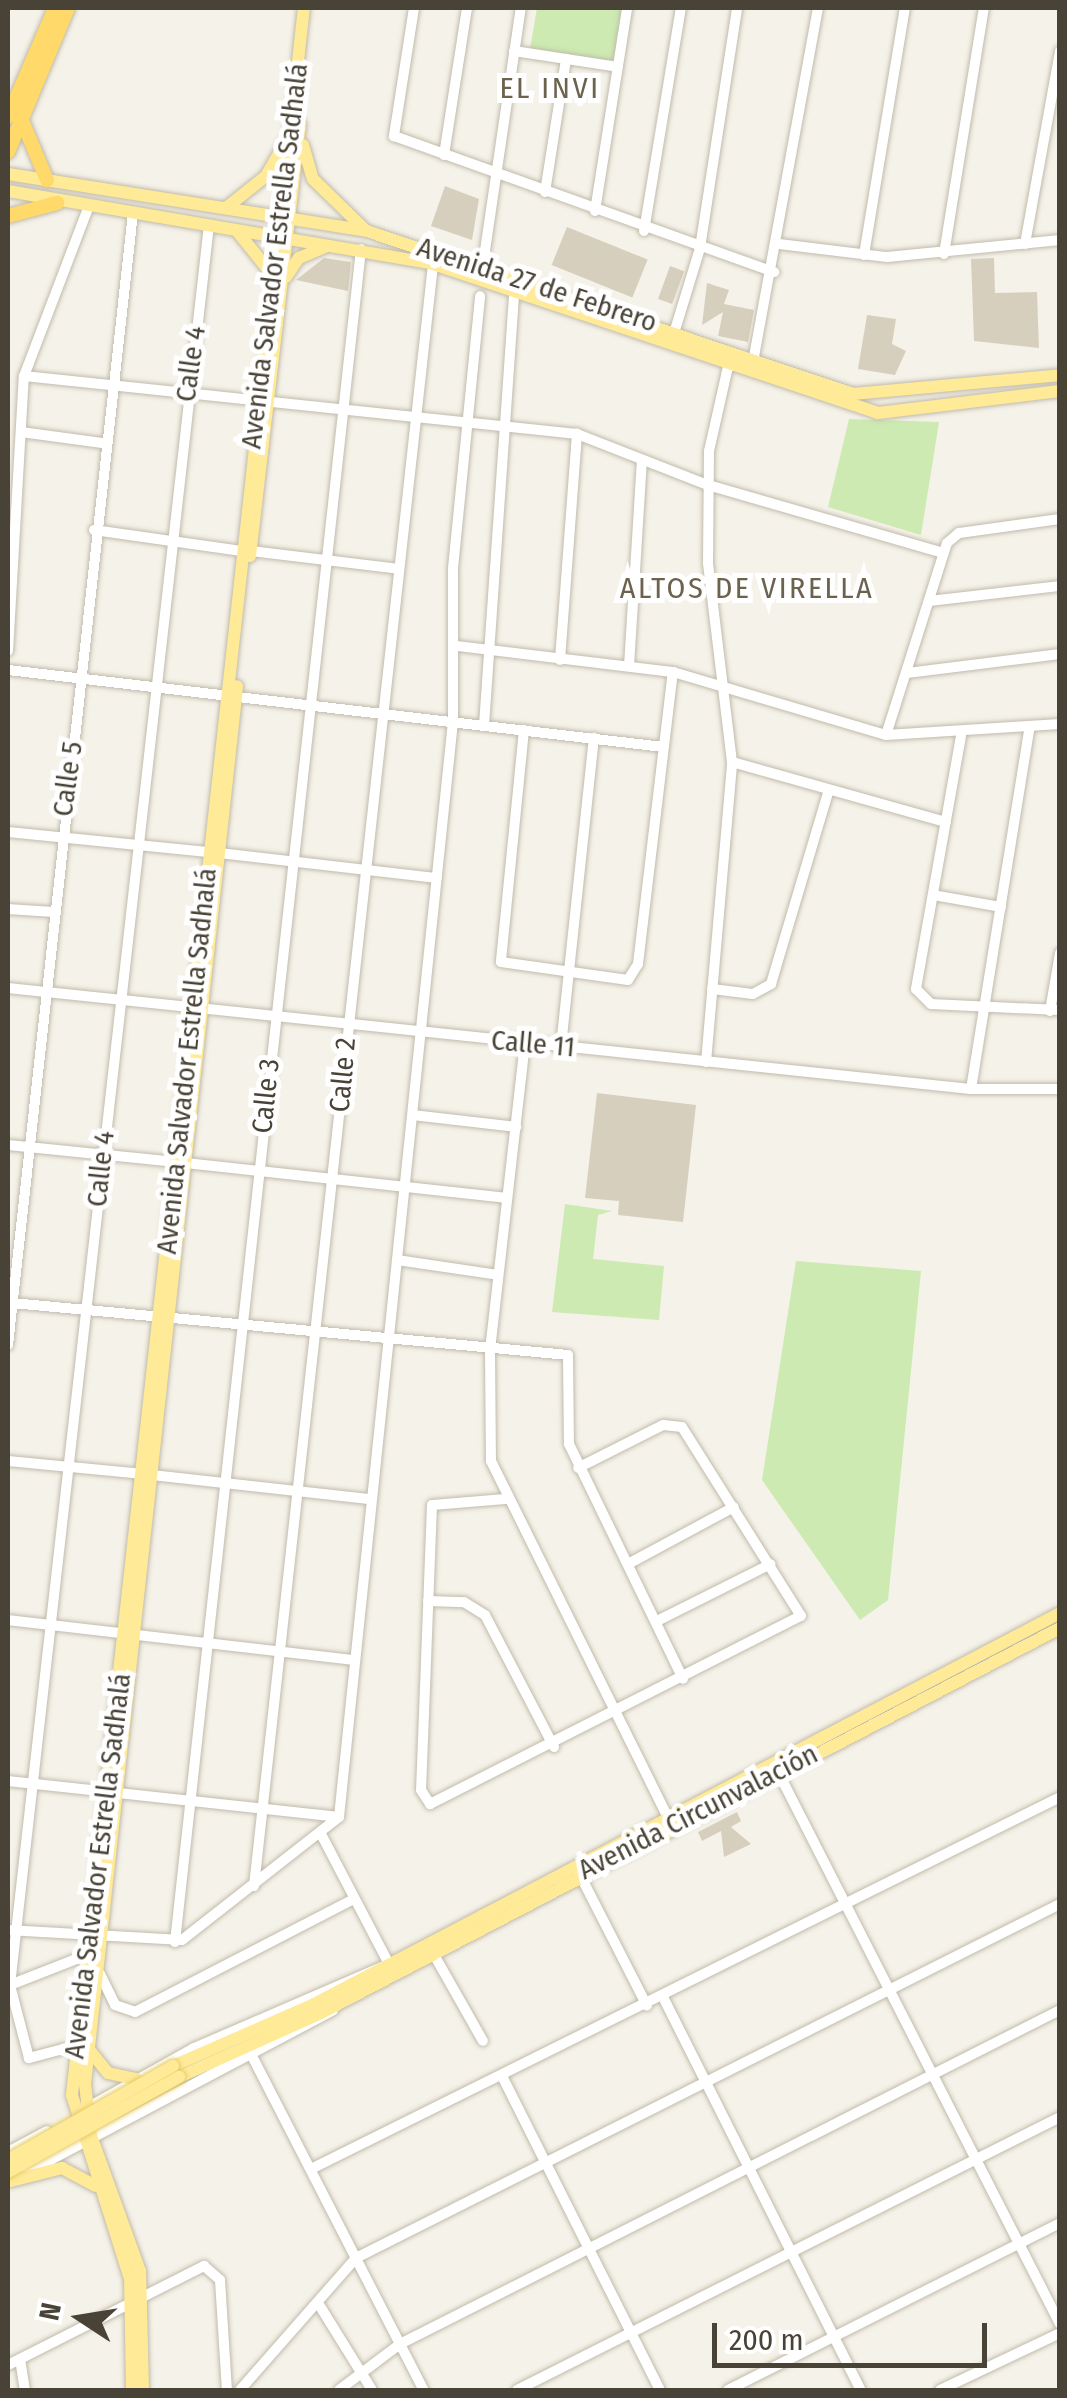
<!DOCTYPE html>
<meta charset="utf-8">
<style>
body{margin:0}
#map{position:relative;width:1067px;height:2398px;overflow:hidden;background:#f5f2e9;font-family:"Fira Sans Condensed",sans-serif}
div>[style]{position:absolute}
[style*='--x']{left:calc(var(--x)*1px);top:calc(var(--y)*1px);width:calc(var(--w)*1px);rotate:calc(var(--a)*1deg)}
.green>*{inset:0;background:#cceab1}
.building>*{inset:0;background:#d7cfbe;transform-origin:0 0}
.roads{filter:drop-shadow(0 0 2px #c1bbab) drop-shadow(0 0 2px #c1bbab)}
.minor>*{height:10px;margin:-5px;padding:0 5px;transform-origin:5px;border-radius:5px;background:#fff}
.major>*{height:12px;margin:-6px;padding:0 6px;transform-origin:6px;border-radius:6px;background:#ffea98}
.highway>*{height:14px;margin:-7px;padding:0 7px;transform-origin:7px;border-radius:7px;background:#ffd96a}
.bridges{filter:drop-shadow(0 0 2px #e7ca65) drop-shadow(0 0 2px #e7ca65)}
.major-bridge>*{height:12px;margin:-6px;padding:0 6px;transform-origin:6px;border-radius:6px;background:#ffea98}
span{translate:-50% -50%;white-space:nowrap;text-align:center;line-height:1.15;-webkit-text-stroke:10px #fff;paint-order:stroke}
.street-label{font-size:28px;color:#494337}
.neighbourhood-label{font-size:30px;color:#6c624e;letter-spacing:2.5px}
.frame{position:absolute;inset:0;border:10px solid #494337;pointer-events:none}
.north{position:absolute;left:30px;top:2268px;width:100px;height:100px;-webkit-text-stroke:8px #fff;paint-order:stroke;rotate:282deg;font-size:28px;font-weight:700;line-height:40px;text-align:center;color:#494337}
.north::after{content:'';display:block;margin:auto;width:35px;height:45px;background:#494337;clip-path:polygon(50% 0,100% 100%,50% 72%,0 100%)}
.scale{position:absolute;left:712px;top:2323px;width:275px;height:45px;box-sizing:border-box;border:5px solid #494337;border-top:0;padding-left:12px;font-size:30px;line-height:35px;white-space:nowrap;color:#494337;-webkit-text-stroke:8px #fff;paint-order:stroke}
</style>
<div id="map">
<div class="green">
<div style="clip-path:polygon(537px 8px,626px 8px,618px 62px,530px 49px)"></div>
<div style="clip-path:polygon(849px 419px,939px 422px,921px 535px,828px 507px)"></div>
<div style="clip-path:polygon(565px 1204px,612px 1211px,598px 1215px,593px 1259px,664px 1266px,659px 1320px,552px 1312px)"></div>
<div style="clip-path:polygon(796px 1261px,921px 1271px,888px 1600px,860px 1620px,762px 1480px)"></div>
</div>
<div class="building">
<div style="clip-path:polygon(445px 186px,479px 199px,472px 240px,431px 226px)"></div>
<div style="left:567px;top:227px;width:87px;height:41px;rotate:22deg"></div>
<div style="clip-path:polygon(324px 258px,351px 262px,348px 291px,296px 280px)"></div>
<div style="clip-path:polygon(994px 258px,995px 293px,1037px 292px,1039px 348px,974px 341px,971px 259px)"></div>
<div style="left:670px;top:266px;width:15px;height:35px;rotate:20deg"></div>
<div style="clip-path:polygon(707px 283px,729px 290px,724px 304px,754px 310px,748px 342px,718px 336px,723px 312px,702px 325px)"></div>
<div style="clip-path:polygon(867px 315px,896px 319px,892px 344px,906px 351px,895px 375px,858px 369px)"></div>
<div style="clip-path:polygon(597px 1093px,696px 1105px,683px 1222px,618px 1215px,619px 1201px,585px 1198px)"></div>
<div style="clip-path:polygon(737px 1812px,741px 1821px,731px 1827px,751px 1844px,724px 1857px,721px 1831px,702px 1841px,698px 1832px)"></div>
</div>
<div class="roads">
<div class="minor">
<div style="--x:414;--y:8;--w:130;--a:98.9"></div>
<div style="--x:394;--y:136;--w:404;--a:19.7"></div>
<div style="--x:514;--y:51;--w:105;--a:8.7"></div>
<div style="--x:444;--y:155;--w:149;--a:-81.1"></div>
<div style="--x:545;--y:192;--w:135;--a:-81"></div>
<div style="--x:595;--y:211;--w:206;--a:-81"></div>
<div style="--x:644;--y:231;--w:226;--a:-80.6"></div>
<div style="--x:779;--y:244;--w:109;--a:6.9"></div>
<div style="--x:887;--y:257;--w:174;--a:-5.6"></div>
<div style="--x:1025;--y:244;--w:196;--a:-79.7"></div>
<div style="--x:944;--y:254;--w:249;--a:-80.8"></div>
<div style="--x:864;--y:255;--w:250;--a:-80.6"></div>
<div style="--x:483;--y:264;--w:259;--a:-81.6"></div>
<div style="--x:675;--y:330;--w:86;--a:-73"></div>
<div style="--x:700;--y:248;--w:243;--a:-81.2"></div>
<div style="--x:753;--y:362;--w:360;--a:-79.6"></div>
<div style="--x:24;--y:376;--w:556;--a:5.99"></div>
<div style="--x:577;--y:434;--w:141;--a:21.3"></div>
<div style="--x:708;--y:485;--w:245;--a:16.1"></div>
<div style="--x:21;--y:432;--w:82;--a:7.7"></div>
<div style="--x:94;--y:530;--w:149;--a:8.1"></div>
<div style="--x:251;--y:551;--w:149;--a:6.9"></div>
<div style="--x:930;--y:601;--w:131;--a:-6.6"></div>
<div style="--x:457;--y:646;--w:218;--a:6.9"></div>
<div style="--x:673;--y:672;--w:222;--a:16.5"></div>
<div style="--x:886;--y:735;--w:174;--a:-3.6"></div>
<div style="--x:8;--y:651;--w:275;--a:-86.7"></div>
<div style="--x:24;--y:376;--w:182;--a:-69.1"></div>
<div style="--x:560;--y:660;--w:227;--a:-85.7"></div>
<div style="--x:629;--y:666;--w:206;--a:-86.4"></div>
<div style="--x:8;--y:670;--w:660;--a:6.7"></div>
<div style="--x:907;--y:673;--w:154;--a:-7.1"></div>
<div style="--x:484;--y:725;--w:439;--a:-86"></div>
<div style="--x:524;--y:730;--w:233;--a:95.7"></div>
<div style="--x:501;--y:962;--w:128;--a:8.1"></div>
<div style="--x:628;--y:980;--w:19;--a:-58"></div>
<div style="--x:638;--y:964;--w:294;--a:-83.2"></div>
<div style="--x:886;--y:735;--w:201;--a:-72.4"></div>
<div style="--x:947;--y:543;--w:16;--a:-40"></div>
<div style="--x:959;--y:533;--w:102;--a:-7.9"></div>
<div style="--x:961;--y:736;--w:257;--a:100.1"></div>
<div style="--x:916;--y:989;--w:21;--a:45"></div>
<div style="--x:931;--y:1004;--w:129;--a:2.7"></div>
<div style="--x:732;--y:762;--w:222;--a:15.7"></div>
<div style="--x:8;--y:832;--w:203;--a:5.7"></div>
<div style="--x:220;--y:853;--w:218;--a:6.6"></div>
<div style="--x:933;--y:895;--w:69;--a:10"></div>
<div style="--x:8;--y:909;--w:45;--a:3.8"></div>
<div style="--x:8;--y:988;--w:968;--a:5.99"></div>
<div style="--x:971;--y:1089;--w:89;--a:0"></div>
<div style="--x:712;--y:989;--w:41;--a:7"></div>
<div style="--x:753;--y:994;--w:21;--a:-29"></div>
<div style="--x:771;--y:984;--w:202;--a:-73.4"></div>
<div style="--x:1050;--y:1011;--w:59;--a:-80.2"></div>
<div style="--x:525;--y:1043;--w:310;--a:96.5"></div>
<div style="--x:490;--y:1351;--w:110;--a:89.5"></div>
<div style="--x:491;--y:1461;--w:403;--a:63.6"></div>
<div style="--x:561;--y:1046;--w:310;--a:-83.9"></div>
<div style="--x:706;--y:1062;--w:301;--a:-85"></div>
<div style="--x:732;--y:762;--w:200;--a:-96.9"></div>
<div style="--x:708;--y:563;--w:112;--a:-89.5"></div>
<div style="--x:709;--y:451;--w:86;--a:-77.3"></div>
<div style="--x:728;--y:367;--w:9;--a:-13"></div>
<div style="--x:971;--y:1089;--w:365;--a:-80.8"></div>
<div style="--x:413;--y:1115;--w:104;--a:6.6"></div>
<div style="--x:8;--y:1145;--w:169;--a:5.8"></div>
<div style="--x:186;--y:1163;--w:323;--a:6.2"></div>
<div style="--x:397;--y:1260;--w:102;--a:8.4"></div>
<div style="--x:12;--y:1303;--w:558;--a:5.34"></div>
<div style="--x:568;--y:1355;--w:89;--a:89.4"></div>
<div style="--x:569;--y:1444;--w:261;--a:64.1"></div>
<div style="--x:8;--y:1345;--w:1139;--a:-83.7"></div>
<div style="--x:8;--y:1461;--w:136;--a:5.5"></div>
<div style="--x:152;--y:1475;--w:218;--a:6.3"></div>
<div style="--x:505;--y:1499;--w:73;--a:175.3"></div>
<div style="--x:432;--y:1505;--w:285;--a:92.2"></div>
<div style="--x:421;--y:1790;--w:17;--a:57"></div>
<div style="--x:430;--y:1804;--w:416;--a:-26.9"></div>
<div style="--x:801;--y:1616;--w:223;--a:-122.2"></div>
<div style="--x:682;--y:1427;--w:19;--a:-174"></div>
<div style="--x:663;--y:1425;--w:95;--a:153.2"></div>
<div style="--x:628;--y:1564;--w:120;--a:-28.3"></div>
<div style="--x:428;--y:1601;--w:36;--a:2"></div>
<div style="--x:464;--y:1602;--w:25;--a:32"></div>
<div style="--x:485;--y:1615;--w:149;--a:62.4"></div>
<div style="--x:8;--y:1620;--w:346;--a:6.6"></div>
<div style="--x:657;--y:1621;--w:127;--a:-26.6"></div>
<div style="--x:776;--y:1768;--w:624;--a:62.94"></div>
<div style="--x:8;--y:1781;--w:333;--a:6.2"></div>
<div style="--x:339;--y:1817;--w:1102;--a:-84.06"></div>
<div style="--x:453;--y:721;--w:153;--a:-90"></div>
<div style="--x:453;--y:568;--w:273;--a:-84.3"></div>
<div style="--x:579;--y:1873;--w:149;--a:62.9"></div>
<div style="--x:254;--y:1886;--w:1632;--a:-83.7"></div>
<div style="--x:8;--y:1930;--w:174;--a:3.3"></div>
<div style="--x:182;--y:1940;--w:199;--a:-38.1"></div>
<div style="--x:175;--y:1942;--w:1703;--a:-83.73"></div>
<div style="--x:433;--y:1953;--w:101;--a:60.4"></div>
<div style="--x:100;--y:1974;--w:34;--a:64"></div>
<div style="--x:115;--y:2005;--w:21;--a:19"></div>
<div style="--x:135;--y:2012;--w:246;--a:-27.3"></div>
<div style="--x:10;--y:1985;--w:85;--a:-21.4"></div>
<div style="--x:663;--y:1997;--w:440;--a:63.3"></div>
<div style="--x:78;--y:2045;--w:51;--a:165.1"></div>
<div style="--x:29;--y:2058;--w:75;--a:-104.6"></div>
<div style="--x:10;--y:1985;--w:1771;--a:-83.55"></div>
<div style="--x:252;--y:2056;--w:376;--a:62.8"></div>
<div style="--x:503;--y:2078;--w:349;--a:63.3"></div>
<div style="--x:83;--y:2110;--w:127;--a:-29.2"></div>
<div style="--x:194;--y:2048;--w:212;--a:-23.3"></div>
<div style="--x:389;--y:1964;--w:149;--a:-117.6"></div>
<div style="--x:8;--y:2152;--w:44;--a:-28.3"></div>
<div style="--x:311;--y:2169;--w:836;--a:-26.41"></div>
<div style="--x:22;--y:2175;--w:352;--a:-27.9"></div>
<div style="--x:318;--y:2303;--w:102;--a:58.2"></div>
<div style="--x:20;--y:2359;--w:31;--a:81"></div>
<div style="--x:8;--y:2365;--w:220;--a:-26.8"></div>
<div style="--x:204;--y:2266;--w:21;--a:41"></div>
<div style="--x:220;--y:2280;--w:110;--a:86.4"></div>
<div style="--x:240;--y:2390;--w:176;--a:-48.7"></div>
<div style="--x:356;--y:2258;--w:788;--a:-26.7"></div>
<div style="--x:339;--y:2390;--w:76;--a:-37"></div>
<div style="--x:400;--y:2344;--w:740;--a:-26.84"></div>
<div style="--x:517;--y:2390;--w:608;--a:-26.69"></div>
<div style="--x:728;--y:2390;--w:372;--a:-26.7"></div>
<div style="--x:940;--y:2390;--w:133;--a:-25.4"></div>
</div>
<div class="major">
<div style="--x:303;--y:145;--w:35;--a:74"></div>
<div style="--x:313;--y:179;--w:73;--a:44.4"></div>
<div style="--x:8;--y:174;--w:363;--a:9"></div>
<div style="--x:367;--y:231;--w:513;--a:18.54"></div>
<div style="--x:853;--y:394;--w:208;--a:-5.2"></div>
<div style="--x:8;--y:191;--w:431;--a:9.7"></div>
<div style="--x:433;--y:264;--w:469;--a:18.5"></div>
<div style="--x:878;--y:413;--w:183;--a:-6.9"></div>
<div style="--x:226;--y:208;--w:51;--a:-38.7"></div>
<div style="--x:266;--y:176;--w:38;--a:-60"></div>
<div style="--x:237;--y:231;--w:53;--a:51.2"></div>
<div style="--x:286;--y:277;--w:23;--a:-56"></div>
<div style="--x:299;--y:258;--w:30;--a:-23"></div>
<div style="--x:250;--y:556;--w:435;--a:-83.4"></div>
<div style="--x:91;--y:2052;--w:27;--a:51"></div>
<div style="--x:108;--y:2073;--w:29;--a:12"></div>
<div style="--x:173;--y:2066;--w:152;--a:-23.7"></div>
<div style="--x:312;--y:2005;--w:844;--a:-27.66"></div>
<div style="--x:179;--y:2077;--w:151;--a:-24.2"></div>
<div style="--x:317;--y:2015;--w:838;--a:-27.51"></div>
<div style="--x:11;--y:2181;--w:53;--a:-14.3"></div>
<div style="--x:62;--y:2168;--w:38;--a:28"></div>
<div style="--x:132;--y:2390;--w:111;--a:-91"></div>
<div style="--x:130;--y:2279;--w:193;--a:-107.5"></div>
<div style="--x:72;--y:2095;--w:2100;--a:-83.66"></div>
<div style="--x:143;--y:2390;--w:119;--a:-91.4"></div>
<div style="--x:140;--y:2271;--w:144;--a:-109.9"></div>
<div style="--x:91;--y:2136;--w:52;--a:-96.6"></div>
<div style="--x:85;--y:2084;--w:1406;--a:-83.79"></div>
</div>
<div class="highway">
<div style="--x:8;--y:117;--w:119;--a:-66.7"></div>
<div style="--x:23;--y:123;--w:62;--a:67.2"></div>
<div style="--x:8;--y:152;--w:156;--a:-67.4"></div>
<div style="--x:8;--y:216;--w:51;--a:-14.9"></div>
</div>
</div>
<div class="bridges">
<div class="major-bridge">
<div style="--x:8;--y:2160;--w:190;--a:-29.7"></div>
<div style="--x:8;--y:2172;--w:196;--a:-29.1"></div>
</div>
</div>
<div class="street-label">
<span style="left:275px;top:256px;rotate:-83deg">Avenida Salvador Estrella Sadhalá</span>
<span style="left:537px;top:285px;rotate:18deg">Avenida 27 de Febrero</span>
<span style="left:191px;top:364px;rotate:-82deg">Calle 4</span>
<span style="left:68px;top:779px;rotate:-82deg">Calle 5</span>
<span style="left:533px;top:1044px;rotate:5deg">Calle 11</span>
<span style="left:187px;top:1061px;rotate:-84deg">Avenida Salvador Estrella Sadhalá</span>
<span style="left:343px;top:1075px;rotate:-85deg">Calle 2</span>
<span style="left:266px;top:1096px;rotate:-84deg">Calle 3</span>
<span style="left:101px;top:1169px;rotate:-84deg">Calle 4</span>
<span style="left:698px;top:1812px;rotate:-27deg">Avenida Circunvalación</span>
<span style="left:98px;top:1866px;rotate:-83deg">Avenida Salvador Estrella Sadhalá</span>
</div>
<div class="neighbourhood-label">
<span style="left:550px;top:88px">EL INVI</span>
<span style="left:747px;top:588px">ALTOS DE VIRELLA</span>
</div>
<div class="frame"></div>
<div class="north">N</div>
<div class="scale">200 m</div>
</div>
